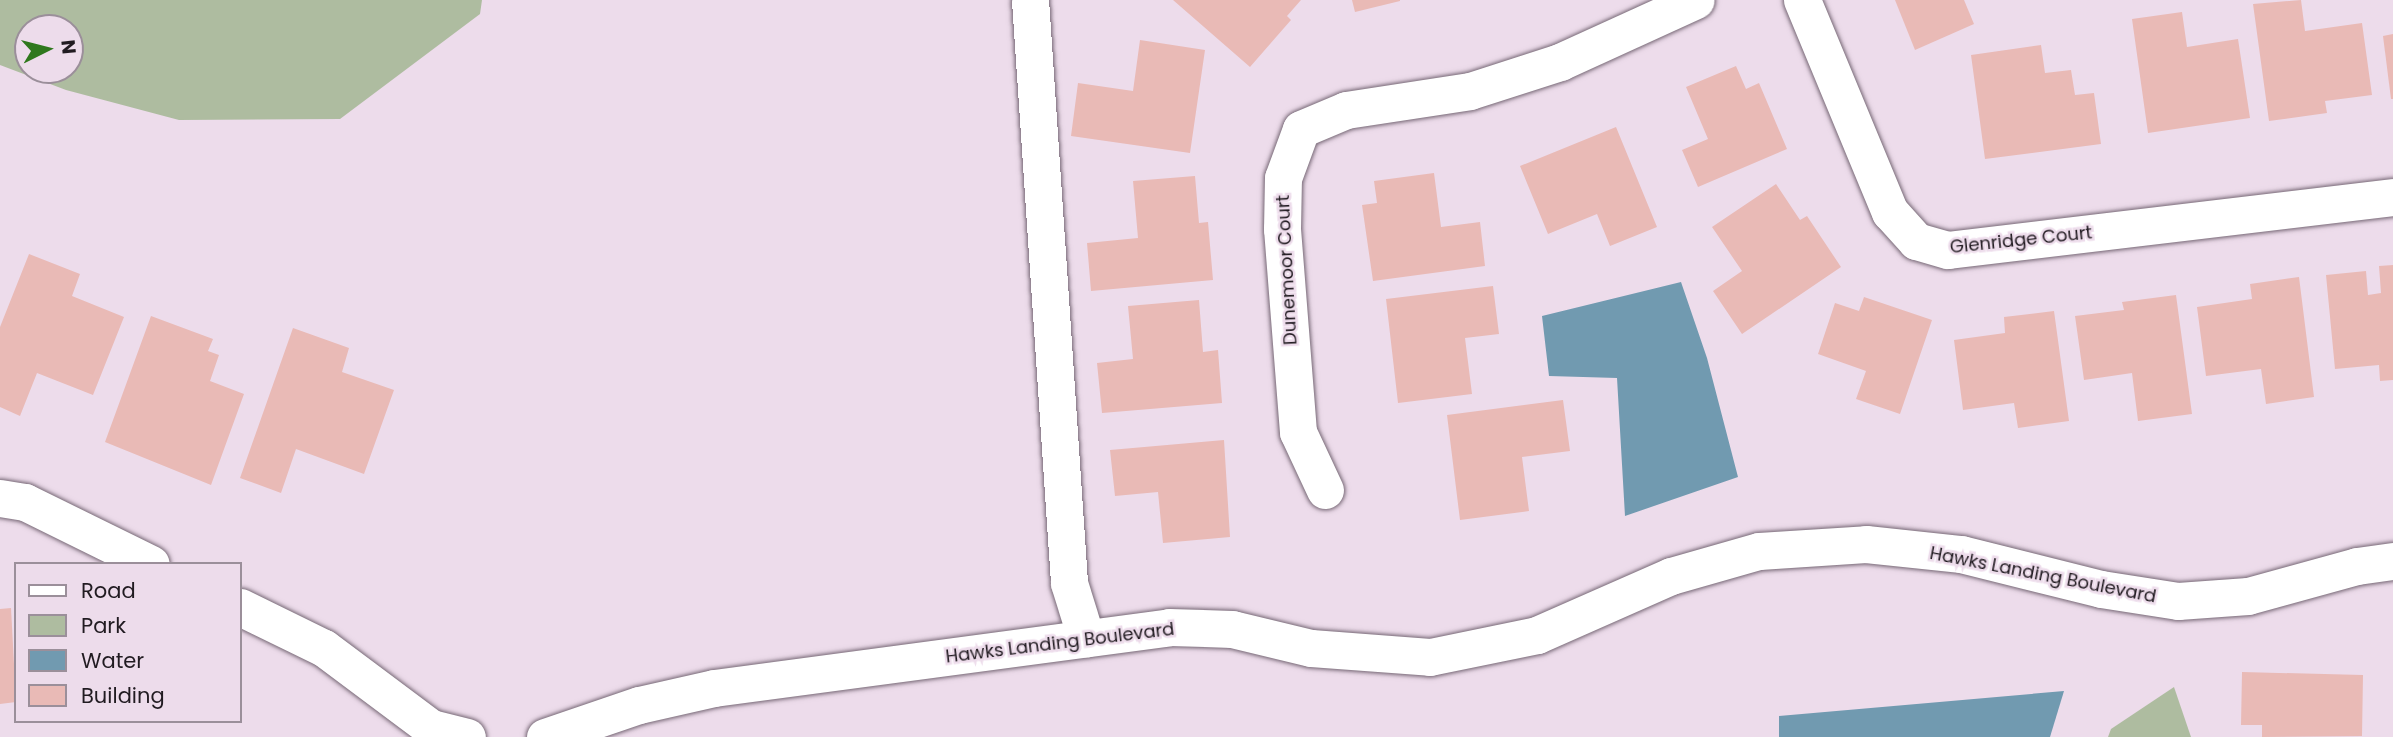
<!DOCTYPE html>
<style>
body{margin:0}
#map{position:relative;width:2393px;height:737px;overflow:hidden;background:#eddceb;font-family:Poppins,sans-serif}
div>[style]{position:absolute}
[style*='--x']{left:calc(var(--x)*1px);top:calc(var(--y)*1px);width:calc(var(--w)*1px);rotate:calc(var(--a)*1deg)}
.green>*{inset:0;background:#aebca0}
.water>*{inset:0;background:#719ab0}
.building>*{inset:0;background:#e9bab6}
.roads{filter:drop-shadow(0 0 2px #776876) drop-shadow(0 0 2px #776876)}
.minor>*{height:37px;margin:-18.5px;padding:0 18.5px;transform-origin:18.5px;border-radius:18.5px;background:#fff}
span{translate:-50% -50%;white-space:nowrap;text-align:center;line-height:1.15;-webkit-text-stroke:5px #eddceb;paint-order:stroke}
.street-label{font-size:18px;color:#211b21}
.legend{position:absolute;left:14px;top:562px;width:228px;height:161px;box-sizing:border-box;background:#eddceb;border:2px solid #9b8f9a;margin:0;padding:9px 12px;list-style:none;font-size:21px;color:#211b21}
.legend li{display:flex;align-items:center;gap:14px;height:35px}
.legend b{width:35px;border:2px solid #9b8f9a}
.north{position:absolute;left:14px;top:14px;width:70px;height:70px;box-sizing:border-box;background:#eddceb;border:2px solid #9b8f9a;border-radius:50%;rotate:84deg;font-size:19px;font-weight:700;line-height:28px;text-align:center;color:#211b21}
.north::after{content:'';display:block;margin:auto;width:24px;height:32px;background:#2f781d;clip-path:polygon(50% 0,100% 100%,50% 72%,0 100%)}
</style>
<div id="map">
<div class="green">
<div style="clip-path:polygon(evenodd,0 0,482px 0,480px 14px,340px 119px,179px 120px,66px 90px,0 65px,0 0,28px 28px,70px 28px,70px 70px,28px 70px,28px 28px)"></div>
<div style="clip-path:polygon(2174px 687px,2191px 737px,2108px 737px,2111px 729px)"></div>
</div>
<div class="water">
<div style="clip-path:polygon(1681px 282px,1707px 358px,1738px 477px,1625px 516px,1617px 378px,1549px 376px,1542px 316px)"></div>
<div style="clip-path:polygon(2064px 691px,2050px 737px,1779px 737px,1779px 716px)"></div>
</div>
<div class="building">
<div style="clip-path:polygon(1173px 0,1301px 0,1287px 16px,1291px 20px,1250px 67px)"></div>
<div style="clip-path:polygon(1352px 0,1400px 0,1400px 1px,1355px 12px)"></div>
<div style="clip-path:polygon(1895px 0,1964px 0,1974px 24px,1915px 50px)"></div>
<div style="clip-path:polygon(2301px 0,2305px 31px,2362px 23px,2372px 95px,2325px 101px,2327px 113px,2269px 121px,2253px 4px)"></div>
<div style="clip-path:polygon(2182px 12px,2187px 47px,2238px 39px,2250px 118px,2148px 133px,2132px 19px)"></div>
<div style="clip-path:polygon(2393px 34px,2393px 99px,2391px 99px,2383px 36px)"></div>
<div style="clip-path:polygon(1140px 40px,1205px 50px,1190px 153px,1071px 136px,1078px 83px,1133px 91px)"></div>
<div style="clip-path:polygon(2041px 45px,2045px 73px,2071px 70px,2075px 95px,2094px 93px,2101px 144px,1985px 159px,1971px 55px)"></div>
<div style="clip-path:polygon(1736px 66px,1746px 89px,1759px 83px,1787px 149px,1698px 187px,1682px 150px,1708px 139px,1686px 87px)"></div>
<div style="clip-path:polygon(1616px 127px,1657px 227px,1610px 246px,1597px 214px,1548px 234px,1520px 166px)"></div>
<div style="clip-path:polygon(1434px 173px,1441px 227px,1480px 222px,1485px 266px,1373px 281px,1362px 205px,1377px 203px,1374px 181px)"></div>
<div style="clip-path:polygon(1195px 176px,1199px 223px,1208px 222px,1213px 280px,1091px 291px,1087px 243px,1138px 238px,1133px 181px)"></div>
<div style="clip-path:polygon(1776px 184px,1800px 220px,1807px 216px,1841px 267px,1742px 334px,1713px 291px,1742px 271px,1712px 227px)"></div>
<div style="clip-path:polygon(29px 254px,80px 274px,72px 296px,124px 317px,93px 395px,37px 373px,20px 416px,0 407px,0 327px)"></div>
<div style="clip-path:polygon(2393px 265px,2393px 380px,2380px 381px,2379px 365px,2335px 369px,2326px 275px,2366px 271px,2368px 295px,2381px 293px,2379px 266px)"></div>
<div style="clip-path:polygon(2299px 277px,2314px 397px,2266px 404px,2261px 369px,2206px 376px,2197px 307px,2252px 299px,2250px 284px)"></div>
<div style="clip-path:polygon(1493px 286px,1499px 334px,1465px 338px,1472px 394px,1398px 403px,1386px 299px)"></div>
<div style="clip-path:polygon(2176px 295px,2192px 414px,2138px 421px,2132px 373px,2084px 380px,2075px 316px,2124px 310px,2122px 302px)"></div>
<div style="clip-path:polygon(1864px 297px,1932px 320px,1900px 414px,1856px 399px,1866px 371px,1818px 354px,1835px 303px,1859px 311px)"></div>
<div style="clip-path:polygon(1199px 300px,1203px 352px,1218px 350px,1222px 403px,1102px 413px,1097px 363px,1133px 359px,1128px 306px)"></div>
<div style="clip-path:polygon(2054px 311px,2069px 421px,2018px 428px,2014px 403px,1963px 410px,1954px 340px,2005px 333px,2004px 317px)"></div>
<div style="clip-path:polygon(151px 316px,213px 339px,208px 351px,219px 355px,210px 381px,244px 394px,211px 485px,105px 442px)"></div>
<div style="clip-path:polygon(293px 328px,349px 348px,342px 372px,394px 390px,364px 474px,296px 449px,281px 493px,240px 478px)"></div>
<div style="clip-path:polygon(1563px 400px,1570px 451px,1522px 457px,1529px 511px,1460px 520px,1447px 415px)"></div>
<div style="clip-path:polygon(1224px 440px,1230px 537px,1163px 543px,1158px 492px,1115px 496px,1110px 450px)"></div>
<div style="clip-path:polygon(11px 608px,16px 702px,0 704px,0 609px)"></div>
<div style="clip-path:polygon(2242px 672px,2363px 675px,2362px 736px,2262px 737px,2262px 725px,2241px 725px)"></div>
</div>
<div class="roads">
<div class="minor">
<div style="--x:1030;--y:0;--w:584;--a:86.17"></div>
<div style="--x:1069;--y:583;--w:58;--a:72.8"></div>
<div style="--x:1802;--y:0;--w:230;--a:67.5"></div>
<div style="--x:1890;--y:212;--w:39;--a:48"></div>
<div style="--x:1916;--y:241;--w:33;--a:16"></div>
<div style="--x:1948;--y:250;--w:448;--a:-6.8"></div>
<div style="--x:1325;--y:490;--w:64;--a:-115"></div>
<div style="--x:1298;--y:432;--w:204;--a:-94.5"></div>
<div style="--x:1282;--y:229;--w:51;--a:-88.9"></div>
<div style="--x:1283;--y:178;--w:52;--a:-69.8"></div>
<div style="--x:1301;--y:129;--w:49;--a:-22.9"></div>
<div style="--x:1346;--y:110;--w:125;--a:-8.7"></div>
<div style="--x:1470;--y:91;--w:95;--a:-17.9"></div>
<div style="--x:1560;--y:62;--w:149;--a:-24.5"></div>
<div style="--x:0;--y:498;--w:25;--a:9"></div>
<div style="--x:25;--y:502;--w:140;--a:26.2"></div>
<div style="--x:240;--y:607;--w:93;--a:26"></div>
<div style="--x:324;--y:648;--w:134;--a:36.8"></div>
<div style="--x:431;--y:728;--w:37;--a:14"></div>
<div style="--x:545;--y:737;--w:99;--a:-18.8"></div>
<div style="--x:639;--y:705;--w:77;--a:-12.8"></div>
<div style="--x:714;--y:688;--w:459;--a:-7.6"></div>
<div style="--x:1169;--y:627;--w:63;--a:1.8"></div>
<div style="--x:1232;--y:629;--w:81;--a:13.5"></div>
<div style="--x:1311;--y:648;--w:119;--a:4.3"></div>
<div style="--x:1430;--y:657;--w:109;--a:-11.6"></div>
<div style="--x:1537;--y:635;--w:146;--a:-23.8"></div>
<div style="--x:1671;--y:576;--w:91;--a:-15.9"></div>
<div style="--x:1759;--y:551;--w:107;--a:-3.7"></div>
<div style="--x:1866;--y:544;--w:96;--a:6"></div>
<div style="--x:1961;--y:554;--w:144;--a:14"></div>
<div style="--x:2101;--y:589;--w:78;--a:8.9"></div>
<div style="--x:2178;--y:601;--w:70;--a:-4.1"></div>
<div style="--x:2248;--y:596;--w:113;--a:-15.4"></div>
<div style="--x:2357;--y:566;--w:36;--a:-8"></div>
</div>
</div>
<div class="street-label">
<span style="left:2021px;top:240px;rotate:-6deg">Glenridge Court</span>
<span style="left:1287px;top:270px;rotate:-93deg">Dunemoor Court</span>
<span style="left:2043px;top:575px;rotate:11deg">Hawks Landing Boulevard</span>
<span style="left:1060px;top:643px;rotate:-7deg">Hawks Landing Boulevard</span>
</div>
<ul class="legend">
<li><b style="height:9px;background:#fff"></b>Road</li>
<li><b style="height:19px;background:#aebca0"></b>Park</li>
<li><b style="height:19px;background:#719ab0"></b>Water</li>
<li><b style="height:19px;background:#e9bab6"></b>Building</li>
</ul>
<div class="north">N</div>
</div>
